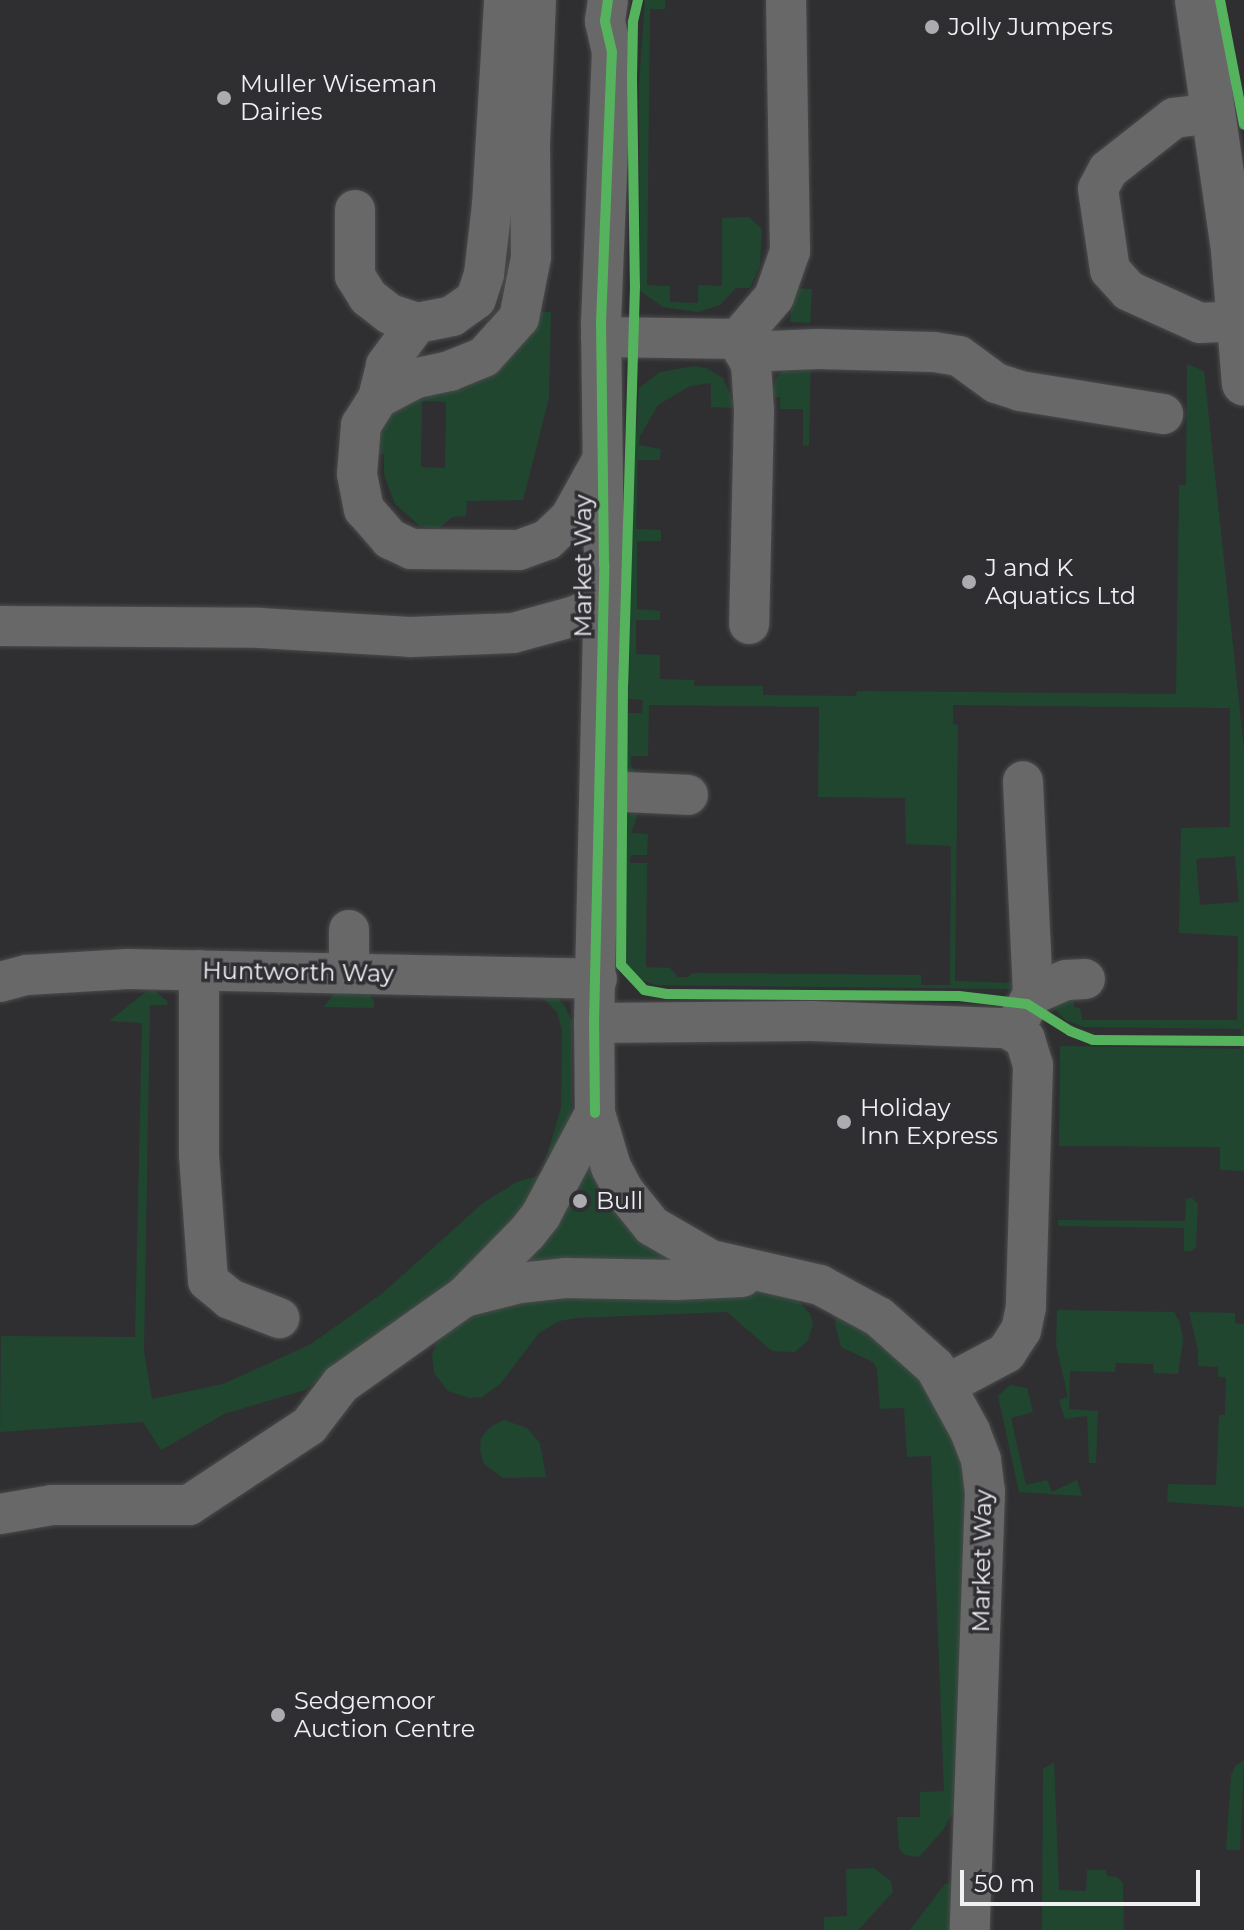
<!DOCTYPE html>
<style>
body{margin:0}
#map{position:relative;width:1244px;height:1930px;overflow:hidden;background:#2f2f32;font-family:Montserrat,sans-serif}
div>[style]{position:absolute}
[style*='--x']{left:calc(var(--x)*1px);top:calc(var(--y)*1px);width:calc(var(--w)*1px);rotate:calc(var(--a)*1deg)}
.green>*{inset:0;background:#204630;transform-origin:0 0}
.roads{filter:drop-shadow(0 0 2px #4b4b4c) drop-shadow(0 0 2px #4b4b4c)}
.minor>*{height:40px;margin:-20px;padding:0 20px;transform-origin:20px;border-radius:20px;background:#696868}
.major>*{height:44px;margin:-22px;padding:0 22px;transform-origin:22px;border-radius:22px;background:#696869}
.cycleway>*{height:10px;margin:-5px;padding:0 5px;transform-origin:5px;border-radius:5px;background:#56b35d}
.dots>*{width:22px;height:22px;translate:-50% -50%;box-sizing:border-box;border:4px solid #2e2e33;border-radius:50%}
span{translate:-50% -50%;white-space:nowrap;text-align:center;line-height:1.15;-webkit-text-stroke:7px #2e2e33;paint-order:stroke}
.poi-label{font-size:24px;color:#f0f0f3}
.left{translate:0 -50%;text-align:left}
.street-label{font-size:24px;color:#f0f0f3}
.scale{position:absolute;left:960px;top:1870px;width:240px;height:36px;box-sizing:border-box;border:4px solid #f0f0f3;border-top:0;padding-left:10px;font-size:24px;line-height:28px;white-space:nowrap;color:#f0f0f3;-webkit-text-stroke:6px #2e2e33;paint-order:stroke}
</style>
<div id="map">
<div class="green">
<div style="clip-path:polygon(645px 0,665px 0,665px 9px,650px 9px,647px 285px,670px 286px,670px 302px,698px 303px,698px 285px,722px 286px,722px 218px,749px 217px,762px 229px,760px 265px,750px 288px,736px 288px,720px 305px,698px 312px,663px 307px,640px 291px,639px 85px)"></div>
<div style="left:792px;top:288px;width:20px;height:34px;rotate:3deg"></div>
<div style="clip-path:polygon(evenodd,534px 312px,551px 312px,549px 398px,523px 500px,467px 501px,466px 516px,453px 517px,437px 529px,420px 526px,395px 504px,384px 475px,384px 454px,374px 454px,385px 420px,396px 407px,534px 312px,422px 401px,446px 402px,445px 468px,421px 467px,422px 401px)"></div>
<div style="clip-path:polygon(811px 359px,809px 445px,803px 446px,803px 409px,780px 409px,780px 397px,771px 397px,776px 378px,787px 366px)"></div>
<div style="clip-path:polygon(evenodd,1187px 364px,1204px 371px,1244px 750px,1244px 1171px,1220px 1170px,1220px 1147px,1059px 1146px,1060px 1046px,1241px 1049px,1241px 1029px,1084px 1027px,1067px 1021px,1047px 1002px,1074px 996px,1074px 1007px,1080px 1008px,1082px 1020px,1237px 1020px,1238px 936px,1179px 933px,1181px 828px,1230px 827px,1230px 708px,953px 705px,953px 724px,958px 725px,955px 981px,1014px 983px,1013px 989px,656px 985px,638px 979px,626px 965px,625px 956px,627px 816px,631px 814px,638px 814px,631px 833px,648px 834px,647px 855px,631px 855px,630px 863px,647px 863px,646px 967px,670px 968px,678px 977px,688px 977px,693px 973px,921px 975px,921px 985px,950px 985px,951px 846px,906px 844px,905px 798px,818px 797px,819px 707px,649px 705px,648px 756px,631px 756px,631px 766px,640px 777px,626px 774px,628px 713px,642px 713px,643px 700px,628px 699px,629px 536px,639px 388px,660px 372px,694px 366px,706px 368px,723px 378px,733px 401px,733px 408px,711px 407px,711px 383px,690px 386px,658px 405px,640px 436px,639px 445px,661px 449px,660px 460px,638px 460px,636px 529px,661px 530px,661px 541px,637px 541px,637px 609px,660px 611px,660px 620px,636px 620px,636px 654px,660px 655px,660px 679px,694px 680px,694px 686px,763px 686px,763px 695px,856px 696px,857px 691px,1176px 694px,1179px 485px,1186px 485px,1187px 364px,1235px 856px,1239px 902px,1200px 905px,1196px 859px,1235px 856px)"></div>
<div style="clip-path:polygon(151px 988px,168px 1002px,167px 1005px,150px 1005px,144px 1351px,152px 1399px,223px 1384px,311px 1344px,384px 1292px,483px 1203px,517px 1182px,541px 1175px,561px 1108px,562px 1031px,557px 1012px,544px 999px,534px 996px,554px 994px,565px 1006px,572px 1021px,572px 1101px,568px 1131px,501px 1244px,305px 1390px,224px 1414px,161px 1450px,143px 1422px,0 1432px,1px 1336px,135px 1337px,142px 1023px,109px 1021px)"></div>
<div style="clip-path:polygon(337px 990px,367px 990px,374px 1002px,374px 1008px,324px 1007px)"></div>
<div style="clip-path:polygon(587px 1158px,692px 1269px,507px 1270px)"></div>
<div style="clip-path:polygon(1192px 1198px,1198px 1204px,1196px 1247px,1191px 1251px,1184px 1251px,1184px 1228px,1058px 1226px,1058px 1220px,1185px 1221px,1186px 1199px)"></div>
<div style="clip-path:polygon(710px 1291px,774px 1292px,796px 1298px,810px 1314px,813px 1323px,808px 1340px,795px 1352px,772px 1351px,727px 1312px,576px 1318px,559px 1321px,539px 1333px,500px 1384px,482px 1397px,469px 1398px,448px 1391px,434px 1373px,432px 1354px,439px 1338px,450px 1327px,510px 1295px)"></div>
<div style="clip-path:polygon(1057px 1310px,1174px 1312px,1180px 1323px,1183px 1340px,1178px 1374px,1154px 1373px,1153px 1364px,1116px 1363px,1115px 1372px,1070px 1371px,1069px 1409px,1098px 1411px,1096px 1463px,1089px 1463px,1087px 1416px,1065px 1419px,1059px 1400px,1068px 1397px,1056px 1345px)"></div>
<div style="clip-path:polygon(1189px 1312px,1235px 1313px,1235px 1323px,1244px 1324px,1244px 1507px,1167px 1502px,1168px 1484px,1216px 1485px,1219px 1415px,1225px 1415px,1226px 1377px,1218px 1377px,1218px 1367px,1198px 1366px,1198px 1350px)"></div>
<div style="clip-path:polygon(836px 1315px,872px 1331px,921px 1377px,960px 1454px,965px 1478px,955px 1809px,943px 1830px,919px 1857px,905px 1855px,899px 1849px,897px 1817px,920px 1817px,920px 1792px,944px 1791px,931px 1456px,907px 1457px,904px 1408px,880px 1409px,877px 1369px,873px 1362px,841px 1347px,835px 1324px)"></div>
<div style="clip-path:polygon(1010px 1385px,1027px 1388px,1033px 1412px,1011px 1418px,1026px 1485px,1047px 1480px,1052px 1492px,1077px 1480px,1082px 1496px,1019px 1492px,998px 1396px)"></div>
<div style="clip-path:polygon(504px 1420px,527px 1428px,540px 1443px,546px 1477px,503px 1478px,484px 1464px,480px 1450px,481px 1438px,490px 1427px)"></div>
<div style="clip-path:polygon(1244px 1760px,1240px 1850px,1226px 1850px,1231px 1775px,1236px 1765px)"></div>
<div style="clip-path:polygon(1054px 1762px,1059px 1890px,1086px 1891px,1087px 1870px,1106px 1870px,1107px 1876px,1117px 1877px,1123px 1883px,1124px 1930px,1042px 1930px,1043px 1769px)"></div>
<div style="clip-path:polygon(874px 1868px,891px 1881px,893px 1892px,858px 1930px,824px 1930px,824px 1917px,847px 1916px,846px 1869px)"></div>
<div style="clip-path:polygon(952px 1883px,952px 1930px,910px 1930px,945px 1884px)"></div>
</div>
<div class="roads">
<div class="minor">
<div style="--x:536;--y:0;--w:145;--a:92.4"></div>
<div style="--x:530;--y:145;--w:112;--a:89.5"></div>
<div style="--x:531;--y:257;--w:62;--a:101.1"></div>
<div style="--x:519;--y:318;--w:52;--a:131.9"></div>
<div style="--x:484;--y:357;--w:37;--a:158"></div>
<div style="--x:450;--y:371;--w:35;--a:168"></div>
<div style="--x:416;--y:378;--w:43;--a:152.2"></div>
<div style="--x:378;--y:398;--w:32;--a:122"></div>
<div style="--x:361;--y:425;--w:49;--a:94.7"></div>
<div style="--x:357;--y:474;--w:36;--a:79"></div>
<div style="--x:364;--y:509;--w:40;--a:49"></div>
<div style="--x:390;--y:539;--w:23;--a:25"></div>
<div style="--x:411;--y:549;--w:108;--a:0.5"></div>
<div style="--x:519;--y:550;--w:30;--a:-20"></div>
<div style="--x:547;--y:540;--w:32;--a:-44"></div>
<div style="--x:570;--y:518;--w:64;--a:-61"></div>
<div style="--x:1214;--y:113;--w:40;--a:172.9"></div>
<div style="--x:1174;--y:118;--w:84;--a:141.8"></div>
<div style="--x:1108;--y:170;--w:21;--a:118"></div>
<div style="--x:1098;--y:189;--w:82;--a:81.6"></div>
<div style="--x:1110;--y:270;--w:28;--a:48"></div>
<div style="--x:1129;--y:291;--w:78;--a:24.3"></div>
<div style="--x:1200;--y:323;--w:39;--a:-3"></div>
<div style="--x:355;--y:210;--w:66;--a:90"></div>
<div style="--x:355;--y:276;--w:25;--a:58"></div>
<div style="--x:368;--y:297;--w:28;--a:38"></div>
<div style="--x:390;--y:314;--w:28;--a:18"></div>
<div style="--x:417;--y:323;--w:36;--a:-11"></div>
<div style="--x:452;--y:316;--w:29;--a:-35"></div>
<div style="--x:476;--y:299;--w:26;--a:-72"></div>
<div style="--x:484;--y:274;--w:69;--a:-83.4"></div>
<div style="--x:492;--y:205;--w:205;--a:-86.6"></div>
<div style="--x:601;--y:337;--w:137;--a:0.8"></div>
<div style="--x:738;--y:339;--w:28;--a:63"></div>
<div style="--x:751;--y:364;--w:47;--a:86.3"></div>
<div style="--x:754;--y:411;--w:213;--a:91.3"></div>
<div style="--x:738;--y:339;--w:55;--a:-49.4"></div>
<div style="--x:774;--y:297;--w:49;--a:-70.8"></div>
<div style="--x:790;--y:251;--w:251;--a:-90.9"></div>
<div style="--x:744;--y:352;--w:74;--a:-2.3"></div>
<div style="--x:818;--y:349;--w:116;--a:1.5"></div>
<div style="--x:934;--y:352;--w:25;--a:9"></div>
<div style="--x:959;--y:356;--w:46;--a:36.1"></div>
<div style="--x:996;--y:383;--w:25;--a:18"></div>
<div style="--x:1020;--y:391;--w:145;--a:9.1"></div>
<div style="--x:378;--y:398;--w:34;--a:-76"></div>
<div style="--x:386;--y:365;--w:52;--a:-53.6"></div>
<div style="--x:0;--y:626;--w:260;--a:0.4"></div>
<div style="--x:260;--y:628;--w:150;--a:3.4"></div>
<div style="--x:410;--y:637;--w:103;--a:-2.2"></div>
<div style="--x:513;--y:633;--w:64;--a:-15.3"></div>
<div style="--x:575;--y:616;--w:30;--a:-23"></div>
<div style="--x:601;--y:791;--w:87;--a:2.6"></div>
<div style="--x:199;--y:970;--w:185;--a:90"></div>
<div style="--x:199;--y:1155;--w:126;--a:85.9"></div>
<div style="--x:208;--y:1281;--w:28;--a:39"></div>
<div style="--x:230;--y:1299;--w:53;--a:21.2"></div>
<div style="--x:349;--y:973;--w:43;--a:-90"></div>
<div style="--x:0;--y:982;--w:28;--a:-15"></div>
<div style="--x:27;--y:975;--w:101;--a:-3.4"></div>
<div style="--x:128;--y:969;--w:469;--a:1.2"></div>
<div style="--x:1033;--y:994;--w:36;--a:-23"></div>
<div style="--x:1066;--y:980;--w:19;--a:-3"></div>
<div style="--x:594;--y:1023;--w:218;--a:-0.5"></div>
<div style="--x:812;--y:1021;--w:195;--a:2.1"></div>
<div style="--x:1007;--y:1028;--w:21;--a:31"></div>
<div style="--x:1025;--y:1039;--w:27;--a:73"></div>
<div style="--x:1033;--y:1065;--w:242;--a:91.7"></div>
<div style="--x:1026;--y:1307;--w:24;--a:102"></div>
<div style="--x:1021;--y:1330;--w:27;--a:123"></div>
<div style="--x:1006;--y:1353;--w:68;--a:151.9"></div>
<div style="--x:1013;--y:1031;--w:42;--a:-61.6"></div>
<div style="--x:1033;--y:994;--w:213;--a:-92.7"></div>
<div style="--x:595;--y:1113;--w:90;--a:-90.6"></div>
<div style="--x:594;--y:1023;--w:458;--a:-88.7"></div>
<div style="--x:604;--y:565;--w:242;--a:-90.7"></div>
<div style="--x:601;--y:323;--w:271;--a:-87.7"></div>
<div style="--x:612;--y:52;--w:32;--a:-103"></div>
<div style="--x:605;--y:21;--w:21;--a:-82"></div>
<div style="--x:464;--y:1297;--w:58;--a:-14"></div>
<div style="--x:520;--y:1283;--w:45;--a:-6.3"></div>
<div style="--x:565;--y:1278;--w:111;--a:1"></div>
<div style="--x:676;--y:1280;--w:66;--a:-2.6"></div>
<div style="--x:0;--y:1514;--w:53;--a:-9.8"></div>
<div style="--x:52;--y:1505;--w:137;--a:0"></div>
<div style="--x:189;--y:1505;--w:144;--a:-33.4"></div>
<div style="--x:309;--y:1426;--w:53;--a:-52.7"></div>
<div style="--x:341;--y:1384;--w:151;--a:-35.3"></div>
<div style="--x:464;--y:1297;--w:90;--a:-45.5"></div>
<div style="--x:527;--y:1233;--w:23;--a:-52"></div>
<div style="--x:541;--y:1215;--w:115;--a:-62.1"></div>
<div style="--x:595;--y:1113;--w:56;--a:73.5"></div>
<div style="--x:611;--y:1167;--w:26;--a:62"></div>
<div style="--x:623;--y:1190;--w:46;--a:51.1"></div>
<div style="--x:652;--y:1226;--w:68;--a:30"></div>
<div style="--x:711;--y:1260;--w:112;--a:12.9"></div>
<div style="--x:820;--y:1285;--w:67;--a:28.5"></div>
<div style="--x:879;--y:1317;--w:75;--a:41.8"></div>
<div style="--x:935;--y:1367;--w:73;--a:61.3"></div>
<div style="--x:970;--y:1431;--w:31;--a:69"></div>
<div style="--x:981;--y:1460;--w:31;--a:83"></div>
<div style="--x:985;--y:1491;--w:439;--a:92"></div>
</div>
<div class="major">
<div style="--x:1197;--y:0;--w:254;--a:81.8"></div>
<div style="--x:1233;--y:251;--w:133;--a:85.3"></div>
</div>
</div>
<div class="cycleway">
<div style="--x:638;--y:0;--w:23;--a:103"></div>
<div style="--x:633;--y:22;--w:55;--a:91"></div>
<div style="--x:632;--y:77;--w:209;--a:89.2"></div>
<div style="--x:635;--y:286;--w:397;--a:91.7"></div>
<div style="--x:623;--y:683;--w:282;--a:90.4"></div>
<div style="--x:621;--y:965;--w:34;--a:47"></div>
<div style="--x:644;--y:990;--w:23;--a:10"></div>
<div style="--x:667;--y:994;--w:292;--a:0.4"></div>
<div style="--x:959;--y:996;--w:68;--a:6.7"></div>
<div style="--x:1027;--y:1004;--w:51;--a:32.1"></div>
<div style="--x:1070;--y:1031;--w:25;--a:21"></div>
<div style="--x:1093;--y:1040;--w:151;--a:0.4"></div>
<div style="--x:1220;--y:0;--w:127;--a:79.1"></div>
<div style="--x:595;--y:1113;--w:90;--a:-90.6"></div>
<div style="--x:594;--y:1023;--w:458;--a:-88.7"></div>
<div style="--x:604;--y:565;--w:242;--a:-90.7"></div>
<div style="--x:601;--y:323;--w:271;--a:-87.7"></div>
<div style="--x:612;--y:52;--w:32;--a:-103"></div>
<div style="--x:605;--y:21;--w:21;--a:-82"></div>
</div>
<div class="dots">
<div style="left:932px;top:27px;background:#acacaf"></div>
<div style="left:224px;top:98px;background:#acacaf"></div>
<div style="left:969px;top:582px;background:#acacaf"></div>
<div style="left:844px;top:1122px;background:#acacaf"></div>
<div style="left:580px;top:1201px;background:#acacaf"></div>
<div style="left:278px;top:1715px;background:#acacaf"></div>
</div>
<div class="poi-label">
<span class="left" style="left:948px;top:27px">Jolly Jumpers</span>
<span class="left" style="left:240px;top:98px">Muller Wiseman<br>Dairies</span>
<span class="left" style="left:985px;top:582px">J and K<br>Aquatics Ltd</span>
<span class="left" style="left:860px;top:1122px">Holiday<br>Inn Express</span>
<span class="left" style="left:596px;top:1201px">Bull</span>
<span class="left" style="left:294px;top:1715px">Sedgemoor<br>Auction Centre</span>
</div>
<div class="street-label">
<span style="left:583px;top:566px;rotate:-90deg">Market Way</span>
<span style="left:298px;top:972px;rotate:1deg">Huntworth Way</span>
<span style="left:982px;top:1561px;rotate:-89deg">Market Way</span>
</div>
<div class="scale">50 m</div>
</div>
